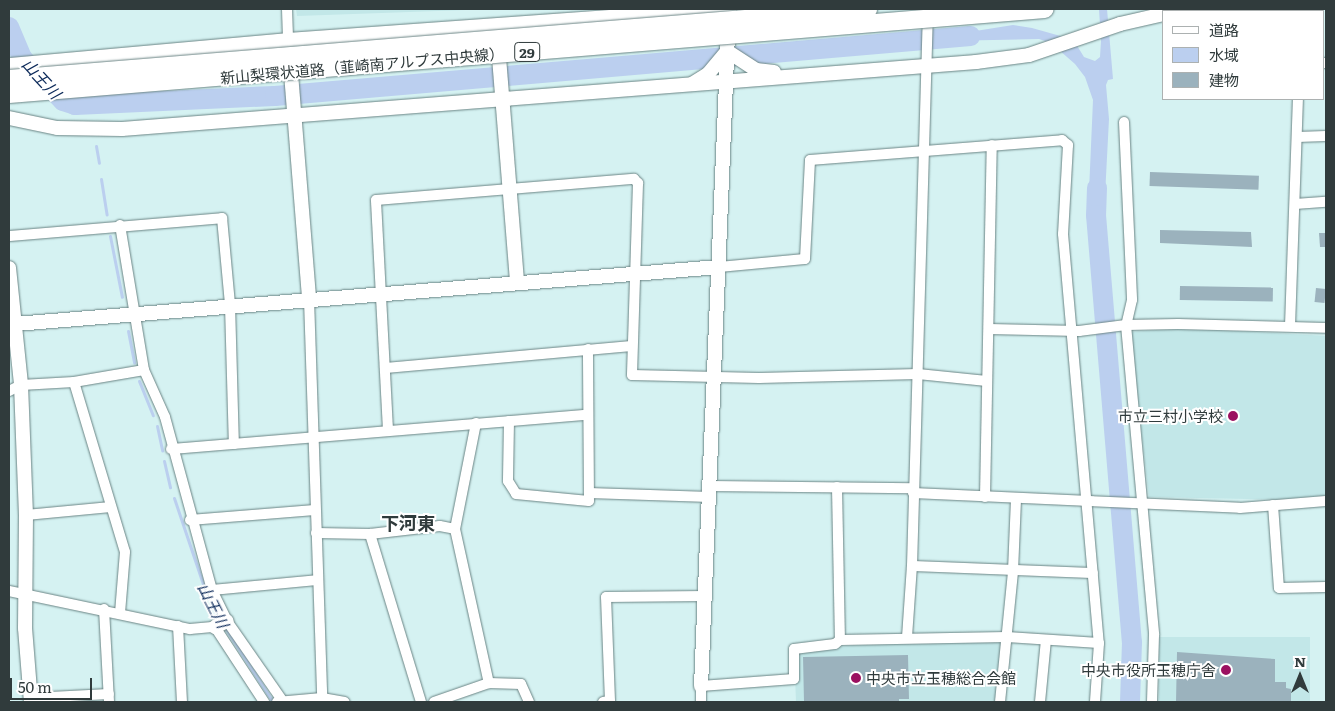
<!DOCTYPE html>
<meta charset="utf-8">
<style>
body{margin:0}
#map{position:relative;width:1335px;height:711px;overflow:hidden;background:#d5f2f2;font-family:Literata,"Noto Sans JP",serif}
div>[style]{position:absolute}
[style*='--x']{left:calc(var(--x)*1px);top:calc(var(--y)*1px);width:calc(var(--w)*1px);rotate:calc(var(--a)*1deg)}
.built>*{inset:0;background:#c2e7e8;transform-origin:0 0}
.water>*{inset:0;background:#bbcfef}
.stream>*{height:3px;margin:-1.5px;padding:0 1.5px;transform-origin:1.5px;border-radius:1.5px;background:#bbcfef}
.river>*{height:20px;margin:-10px;padding:0 10px;transform-origin:10px;border-radius:10px;background:#bbcfef}
.building>*{inset:0;background:#9bb2bd;transform-origin:0 0}
.roads{filter:drop-shadow(0 0 1px #6a8484) drop-shadow(0 0 1px #6a8484)}
.street>*{height:10px;margin:-5px;padding:0 5px;transform-origin:5px;border-radius:5px;background:#fff}
.secondary>*{height:14px;margin:-7px;padding:0 7px;transform-origin:7px;border-radius:7px;background:#fff}
.bridges{filter:drop-shadow(0 0 1px #6a8484) drop-shadow(0 0 1px #6a8484)}
.highway-bridge>*{height:18px;margin:-9px;padding:0 9px;transform-origin:9px;border-radius:9px;background:#fff}
.dots>*{width:14px;height:14px;translate:-50% -50%;box-sizing:border-box;border:2px solid #fff;border-radius:50%}
span{translate:-50% -50%;white-space:nowrap;text-align:center;line-height:1.15;-webkit-text-stroke:4px #fff;paint-order:stroke}
.shield-label span{padding:1px 4px;background:#fff;border:1px solid;border-radius:4px;-webkit-text-stroke-width:0}
.shield-label{font-size:14px;color:#303b3c;font-weight:700}
.street-label{font-size:15px;color:#303b3c}
.poi-label{font-size:15px;color:#303b3c}
.right{translate:-100% -50%;text-align:right}
.left{translate:0 -50%;text-align:left}
.water-label{font-size:16px;color:#0a2858;font-style:italic}
.quarter-label{font-size:18px;color:#303b3c;font-weight:700}
.frame{position:absolute;inset:0;border:10px solid #303b3c;pointer-events:none}
.legend{position:absolute;left:1162px;top:10px;width:162px;height:90px;box-sizing:border-box;background:#fff;border:1px solid #acb1b1;margin:0;padding:6px 9px;list-style:none;font-size:15px;color:#303b3c}
.legend li{display:flex;align-items:center;gap:10px;height:25px}
.legend b{width:25px;border:1px solid #acb1b1}
.north{position:absolute;left:1275px;top:651px;width:50px;height:50px;-webkit-text-stroke:4px #fff;paint-order:stroke;rotate:0deg;font-size:14px;font-weight:700;line-height:20px;text-align:center;color:#303b3c}
.north::after{content:'';display:block;margin:auto;width:18px;height:22px;background:#303b3c;clip-path:polygon(50% 0,100% 100%,50% 72%,0 100%)}
.scale{position:absolute;left:10px;top:678px;width:82px;height:22px;box-sizing:border-box;border:2px solid #303b3c;border-top:0;padding-left:6px;font-size:15px;line-height:18px;white-space:nowrap;color:#303b3c;-webkit-text-stroke:4px #fff;paint-order:stroke}
</style>
<div id="map">
<div class="built">
<div style="clip-path:polygon(296px 9px,494px 9px,297px 16px)"></div>
<div style="clip-path:polygon(1183px 328px,1326px 336px,1326px 496px,1290px 500px,1149px 497px,1130px 332px)"></div>
<div style="clip-path:polygon(1007px 637px,1000px 702px,796px 702px,794px 649px)"></div>
<div style="left:1310px;top:637px;width:65px;height:151px;rotate:90deg"></div>
</div>
<div class="water">
<div style="clip-path:polygon(1099px 9px,1107px 9px,1113px 79px,1108px 80px,1106px 85px,1109px 119px,1104px 215px,1088px 214px,1093px 100px,1085px 77px,1075px 64px,1051px 43px,1039px 39px,944px 41px,944px 36px,1013px 25px,1032px 28px,1064px 37px,1076px 44px,1084px 57px,1095px 61px,1100px 57px,1101px 41px)"></div>
</div>
<div class="stream">
<div style="--x:96;--y:146;--w:17;--a:80"></div>
<div style="--x:101;--y:179;--w:36;--a:81"></div>
<div style="--x:110;--y:236;--w:62;--a:78.9"></div>
<div style="--x:128;--y:331;--w:32;--a:79"></div>
<div style="--x:139;--y:381;--w:37;--a:68"></div>
<div style="--x:157;--y:426;--w:25;--a:78"></div>
<div style="--x:164;--y:461;--w:27;--a:77"></div>
<div style="--x:174;--y:498;--w:94;--a:71.4"></div>
<div style="--x:204;--y:587;--w:38;--a:63"></div>
<div style="--x:224;--y:626;--w:90;--a:57.2"></div>
</div>
<div class="river">
<div style="--x:9;--y:27;--w:34;--a:67"></div>
<div style="--x:22;--y:58;--w:59;--a:46.4"></div>
<div style="--x:63;--y:101;--w:13;--a:18"></div>
<div style="--x:75;--y:105;--w:200;--a:-2.6"></div>
<div style="--x:275;--y:96;--w:698;--a:-4.93"></div>
<div style="--x:1097;--y:188;--w:27;--a:92"></div>
<div style="--x:1096;--y:215;--w:429;--a:85.2"></div>
<div style="--x:1132;--y:642;--w:60;--a:91.9"></div>
</div>
<div class="building">
<div style="left:1150px;top:172px;width:109px;height:14px;rotate:2deg"></div>
<div style="clip-path:polygon(1160px 230px,1251px 232px,1252px 247px,1160px 243px)"></div>
<div style="clip-path:polygon(1319px 233px,1326px 233px,1326px 247px,1320px 247px)"></div>
<div style="left:1180px;top:286px;width:93px;height:14px;rotate:1deg"></div>
<div style="left:1316px;top:288px;width:10px;height:14px;rotate:6deg"></div>
<div style="clip-path:polygon(1177px 652px,1275px 659px,1275px 682px,1286px 682px,1286px 688px,1291px 689px,1291px 702px,1176px 702px)"></div>
<div style="clip-path:polygon(908px 655px,909px 699px,899px 699px,899px 702px,804px 702px,803px 657px)"></div>
</div>
<div class="roads">
<div class="street">
<div style="--x:287;--y:9;--w:31;--a:88"></div>
<div style="--x:1324;--y:63;--w:2;--a:0"></div>
<div style="--x:1124;--y:122;--w:178;--a:87.4"></div>
<div style="--x:1132;--y:300;--w:26;--a:103"></div>
<div style="--x:1126;--y:325;--w:311;--a:84.8"></div>
<div style="--x:1154;--y:635;--w:67;--a:91.7"></div>
<div style="--x:1297;--y:137;--w:29;--a:-2"></div>
<div style="--x:1295;--y:204;--w:31;--a:-4"></div>
<div style="--x:120;--y:225;--w:147;--a:80.6"></div>
<div style="--x:144;--y:370;--w:51;--a:65.9"></div>
<div style="--x:165;--y:417;--w:179;--a:74.8"></div>
<div style="--x:212;--y:590;--w:34;--a:64"></div>
<div style="--x:227;--y:621;--w:96;--a:55.2"></div>
<div style="--x:9;--y:236;--w:214;--a:-4.8"></div>
<div style="--x:222;--y:218;--w:87;--a:84.7"></div>
<div style="--x:230;--y:305;--w:139;--a:88.4"></div>
<div style="--x:719;--y:267;--w:86;--a:-5.3"></div>
<div style="--x:805;--y:259;--w:99;--a:-87.1"></div>
<div style="--x:810;--y:160;--w:253;--a:-4.5"></div>
<div style="--x:1062;--y:140;--w:8;--a:40"></div>
<div style="--x:1068;--y:145;--w:89;--a:93.2"></div>
<div style="--x:1063;--y:234;--w:411;--a:85"></div>
<div style="--x:1099;--y:643;--w:59;--a:93.9"></div>
<div style="--x:309;--y:299;--w:399;--a:88.1"></div>
<div style="--x:1290;--y:326;--w:227;--a:-88"></div>
<div style="--x:989;--y:329;--w:90;--a:1.3"></div>
<div style="--x:1079;--y:331;--w:47;--a:-7.3"></div>
<div style="--x:1126;--y:325;--w:52;--a:-1.1"></div>
<div style="--x:1178;--y:324;--w:148;--a:1.5"></div>
<div style="--x:385;--y:368;--w:248;--a:-5.1"></div>
<div style="--x:74;--y:382;--w:177;--a:73.3"></div>
<div style="--x:125;--y:552;--w:61;--a:94.7"></div>
<div style="--x:9;--y:391;--w:13;--a:-27"></div>
<div style="--x:21;--y:385;--w:53;--a:-3.2"></div>
<div style="--x:74;--y:382;--w:71;--a:-9.7"></div>
<div style="--x:509;--y:421;--w:60;--a:91"></div>
<div style="--x:508;--y:481;--w:15;--a:58"></div>
<div style="--x:516;--y:494;--w:73;--a:5.5"></div>
<div style="--x:589;--y:501;--w:152;--a:-90.4"></div>
<div style="--x:476;--y:423;--w:108;--a:101.2"></div>
<div style="--x:455;--y:529;--w:158;--a:77.6"></div>
<div style="--x:388;--y:430;--w:230;--a:-93"></div>
<div style="--x:376;--y:200;--w:259;--a:-4.7"></div>
<div style="--x:634;--y:179;--w:6;--a:45"></div>
<div style="--x:638;--y:183;--w:192;--a:91.8"></div>
<div style="--x:632;--y:375;--w:127;--a:1.4"></div>
<div style="--x:759;--y:378;--w:159;--a:-1.4"></div>
<div style="--x:918;--y:374;--w:69;--a:5.8"></div>
<div style="--x:171;--y:449;--w:418;--a:-4.7"></div>
<div style="--x:710;--y:486;--w:203;--a:0.6"></div>
<div style="--x:837;--y:487;--w:153;--a:88.9"></div>
<div style="--x:589;--y:493;--w:121;--a:1.9"></div>
<div style="--x:913;--y:493;--w:327;--a:2.6"></div>
<div style="--x:1240;--y:508;--w:86;--a:-4.7"></div>
<div style="--x:985;--y:497;--w:352;--a:-88.9"></div>
<div style="--x:1273;--y:505;--w:83;--a:85.9"></div>
<div style="--x:1279;--y:588;--w:47;--a:-1.2"></div>
<div style="--x:26;--y:515;--w:85;--a:-5.4"></div>
<div style="--x:190;--y:520;--w:125;--a:-4.6"></div>
<div style="--x:316;--y:533;--w:54;--a:1.1"></div>
<div style="--x:370;--y:534;--w:70;--a:-6.5"></div>
<div style="--x:440;--y:526;--w:15;--a:11"></div>
<div style="--x:370;--y:534;--w:176;--a:73.1"></div>
<div style="--x:912;--y:566;--w:181;--a:2.2"></div>
<div style="--x:212;--y:590;--w:105;--a:-5.4"></div>
<div style="--x:9;--y:591;--w:185;--a:11.9"></div>
<div style="--x:190;--y:629;--w:25;--a:-5"></div>
<div style="--x:215;--y:627;--w:90;--a:56.8"></div>
<div style="--x:104;--y:609;--w:93;--a:86.9"></div>
<div style="--x:178;--y:626;--w:76;--a:87"></div>
<div style="--x:907;--y:637;--w:71;--a:-86"></div>
<div style="--x:912;--y:566;--w:557;--a:-88.35"></div>
<div style="--x:31;--y:698;--w:78;--a:-2.9"></div>
<div style="--x:277;--y:702;--w:45;--a:-5.1"></div>
<div style="--x:322;--y:698;--w:23;--a:10"></div>
<div style="--x:434;--y:702;--w:58;--a:-19.1"></div>
<div style="--x:489;--y:683;--w:32;--a:2"></div>
<div style="--x:521;--y:684;--w:20;--a:66"></div>
<div style="--x:603;--y:702;--w:7;--a:-8"></div>
<div style="--x:610;--y:701;--w:104;--a:-92.2"></div>
<div style="--x:606;--y:597;--w:99;--a:-0.6"></div>
<div style="--x:701;--y:702;--w:16;--a:-90"></div>
<div style="--x:701;--y:686;--w:93;--a:-4.3"></div>
<div style="--x:794;--y:679;--w:30;--a:-90"></div>
<div style="--x:794;--y:649;--w:41;--a:-7"></div>
<div style="--x:835;--y:644;--w:6;--a:-39"></div>
<div style="--x:840;--y:640;--w:167;--a:-1"></div>
<div style="--x:1007;--y:637;--w:92;--a:3.7"></div>
<div style="--x:1000;--y:702;--w:132;--a:-84.3"></div>
<div style="--x:1013;--y:571;--w:72;--a:-87.6"></div>
<div style="--x:1040;--y:702;--w:62;--a:-84.5"></div>
</div>
<div class="secondary">
<div style="--x:1190;--y:11;--w:101;--a:-1.1"></div>
<div style="--x:498;--y:45;--w:237;--a:85.4"></div>
<div style="--x:290;--y:61;--w:239;--a:85.4"></div>
<div style="--x:9;--y:65;--w:280;--a:-5.1"></div>
<div style="--x:288;--y:40;--w:431;--a:-4.1"></div>
<div style="--x:692;--y:84;--w:19;--a:-32"></div>
<div style="--x:708;--y:74;--w:30;--a:-50"></div>
<div style="--x:727;--y:51;--w:35;--a:33"></div>
<div style="--x:756;--y:70;--w:18;--a:6"></div>
<div style="--x:9;--y:118;--w:49;--a:11.8"></div>
<div style="--x:57;--y:128;--w:65;--a:0.9"></div>
<div style="--x:122;--y:129;--w:857;--a:-4.49"></div>
<div style="--x:976;--y:62;--w:53;--a:-7.5"></div>
<div style="--x:1029;--y:55;--w:96;--a:-18.8"></div>
<div style="--x:1120;--y:24;--w:45;--a:-12.8"></div>
<div style="--x:9;--y:268;--w:118;--a:84.1"></div>
<div style="--x:21;--y:385;--w:130;--a:87.8"></div>
<div style="--x:26;--y:515;--w:113;--a:90.5"></div>
<div style="--x:25;--y:628;--w:74;--a:85.4"></div>
<div style="--x:15;--y:324;--w:706;--a:-4.63"></div>
<div style="--x:215;--y:627;--w:13;--a:-27"></div>
<div style="--x:701;--y:686;--w:678;--a:-87.63"></div>
</div>
</div>
<div class="bridges">
<div class="highway-bridge">
<div style="--x:9;--y:79;--w:862;--a:-4.66"></div>
<div style="--x:9;--y:94;--w:1039;--a:-4.69"></div>
</div>
</div>
<div class="dots">
<div style="left:1233px;top:416px;background:#9b1060"></div>
<div style="left:1226px;top:670px;background:#9b1060"></div>
<div style="left:856px;top:678px;background:#9b1060"></div>
</div>
<div class="shield-label">
<span style="left:527px;top:52px">29</span>
</div>
<div class="street-label">
<span style="left:362px;top:65px;rotate:-5deg">新山梨環状道路（韮崎南アルプス中央線）</span>
</div>
<div class="poi-label">
<span class="right" style="left:1223px;top:416px">市立三村小学校</span>
<span class="right" style="left:1216px;top:670px">中央市役所玉穂庁舎</span>
<span class="left" style="left:866px;top:678px">中央市立玉穂総合会館</span>
</div>
<div class="water-label">
<span style="left:42px;top:78px;rotate:47deg">山王川</span>
<span style="left:214px;top:605px;rotate:63deg">山王川</span>
</div>
<div class="quarter-label">
<span style="left:408px;top:523px">下河東</span>
</div>
<div class="frame"></div>
<ul class="legend">
<li><b style="height:6px;background:#fff"></b>道路</li>
<li><b style="height:14px;background:#bbcfef"></b>水域</li>
<li><b style="height:14px;background:#9bb2bd"></b>建物</li>
</ul>
<div class="north">N</div>
<div class="scale">50 m</div>
</div>
